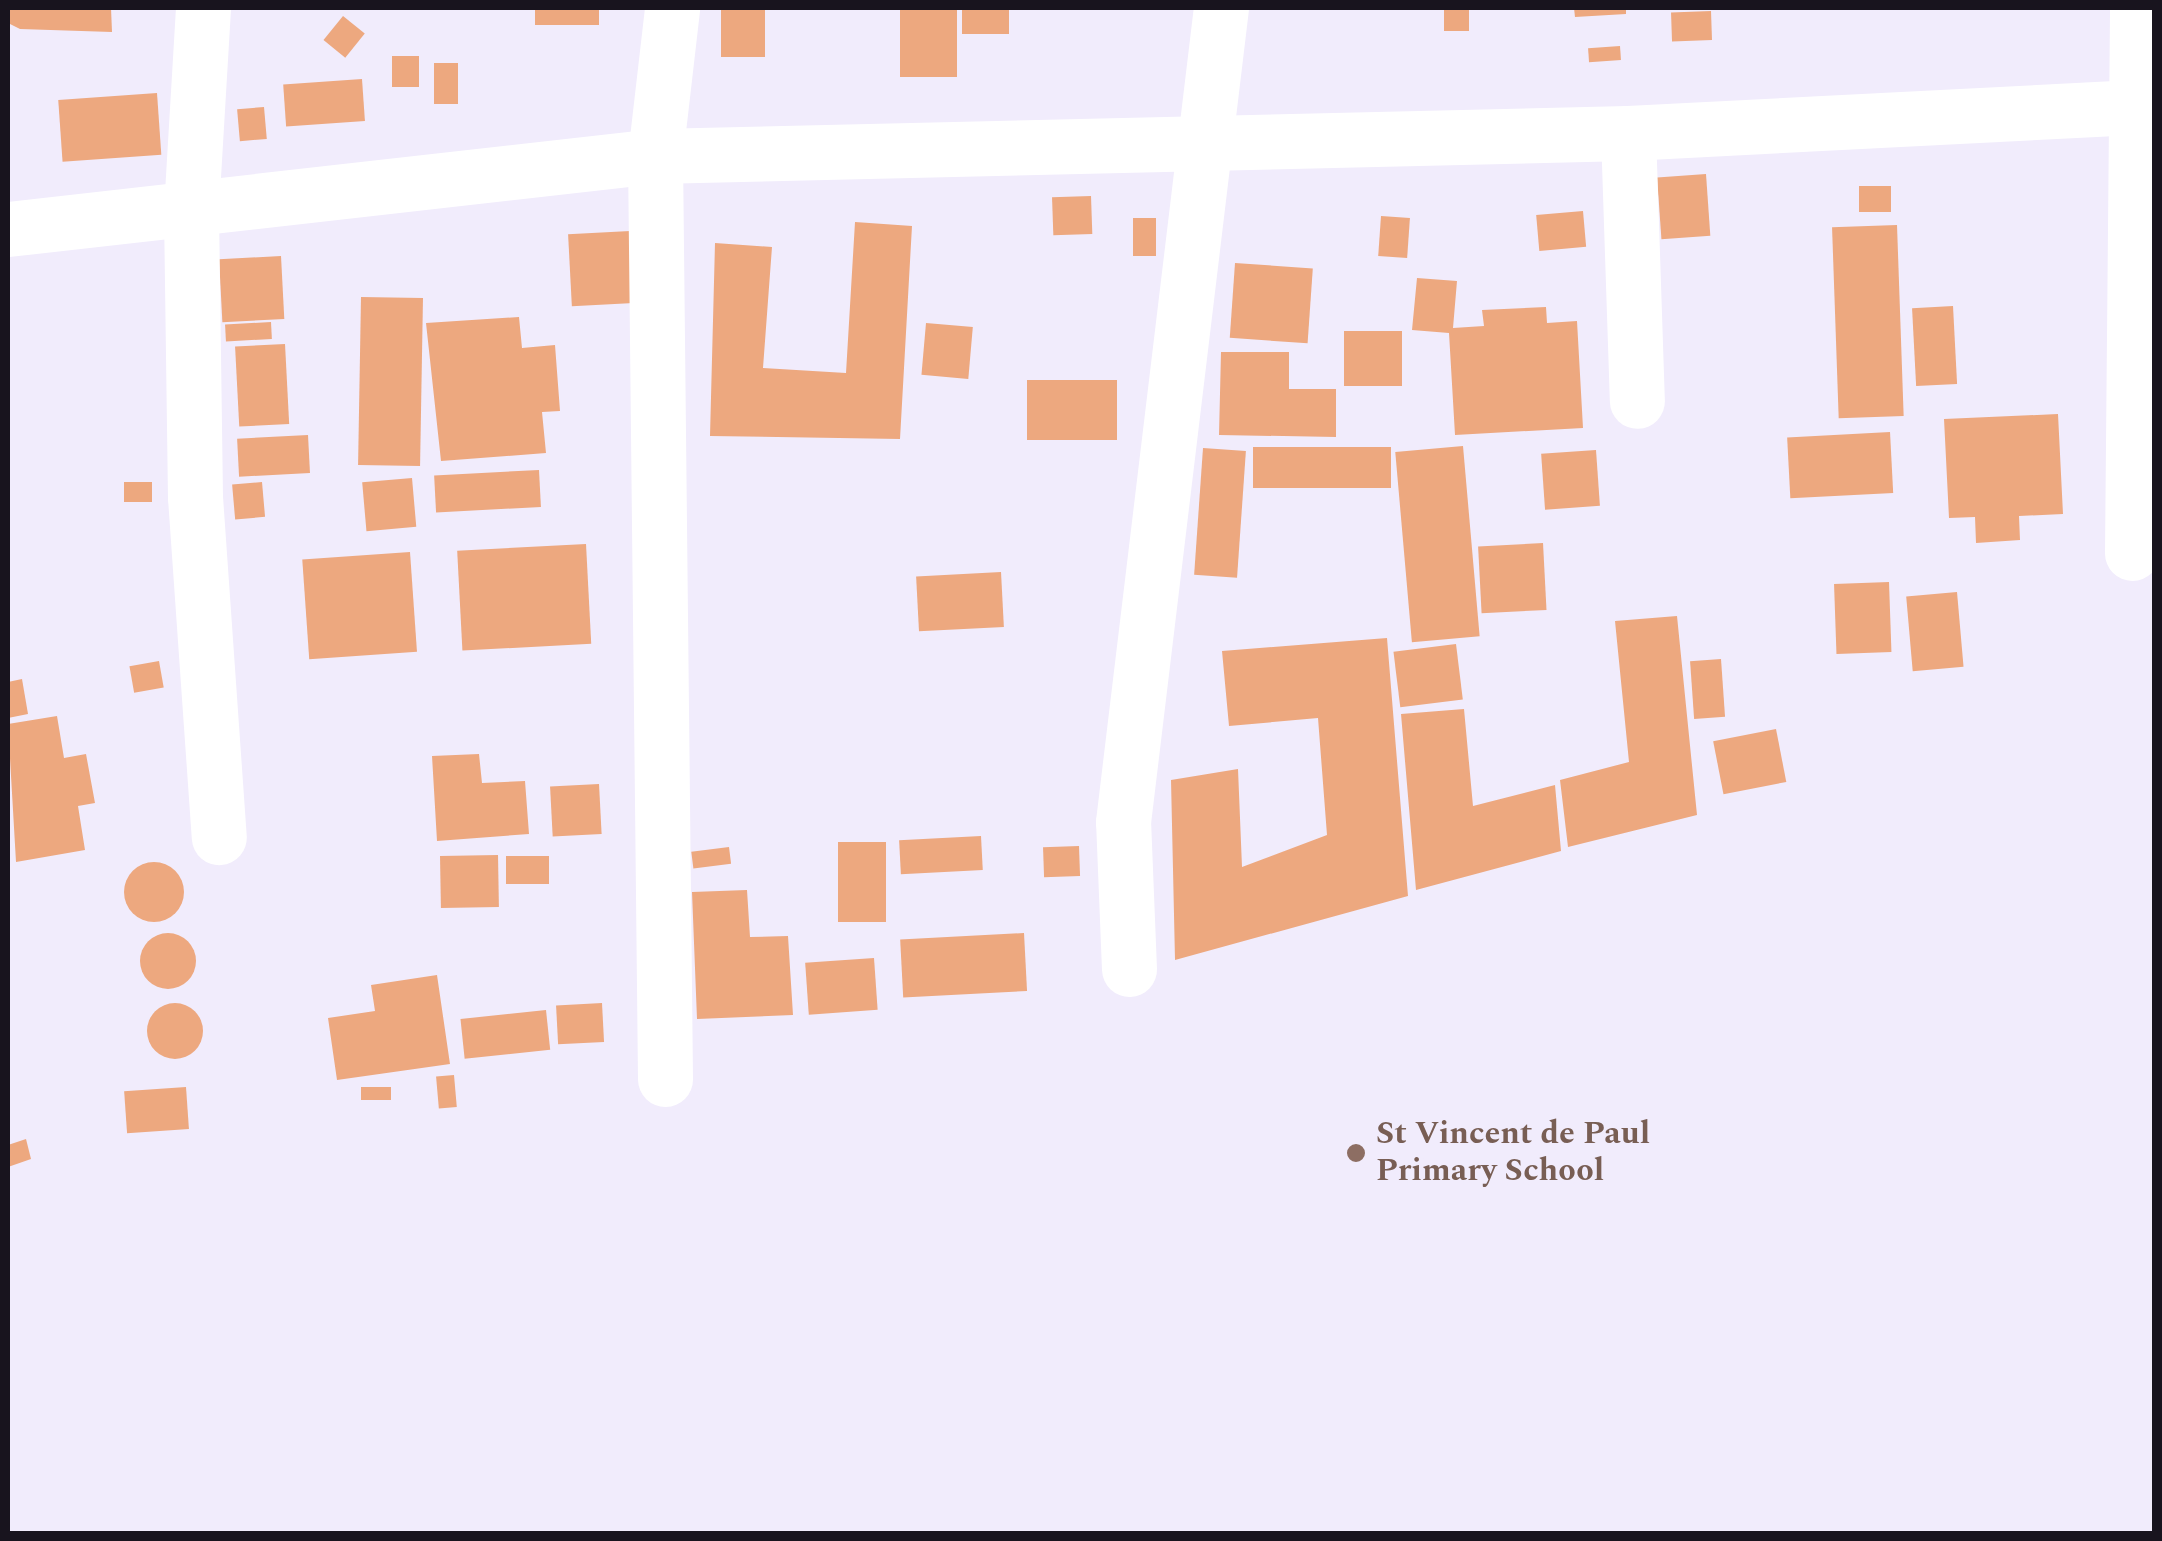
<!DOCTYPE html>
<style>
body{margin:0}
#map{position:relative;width:2162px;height:1541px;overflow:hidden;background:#f1ecfc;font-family:Spectral,serif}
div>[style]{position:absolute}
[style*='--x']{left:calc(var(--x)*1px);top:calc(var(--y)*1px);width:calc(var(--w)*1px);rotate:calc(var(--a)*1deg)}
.building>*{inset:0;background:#eda87f;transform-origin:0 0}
.round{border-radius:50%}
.minor>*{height:55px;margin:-27.5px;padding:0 27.5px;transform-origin:27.5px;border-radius:27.5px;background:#fff}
.dots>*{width:28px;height:28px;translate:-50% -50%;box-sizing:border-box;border:5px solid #f1ecfc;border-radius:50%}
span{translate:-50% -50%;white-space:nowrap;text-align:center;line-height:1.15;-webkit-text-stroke:10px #f1ecfc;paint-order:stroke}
.education-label{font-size:32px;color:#785e54;font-weight:700}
.left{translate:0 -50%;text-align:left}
.frame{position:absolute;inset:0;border:10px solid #18141e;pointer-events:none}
</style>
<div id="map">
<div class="building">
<div style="clip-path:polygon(8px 8px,111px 8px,112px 32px,20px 29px,8px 23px)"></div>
<div style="left:535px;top:8px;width:64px;height:17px"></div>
<div style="left:721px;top:8px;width:44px;height:49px"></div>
<div style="left:900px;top:8px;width:57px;height:69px"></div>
<div style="left:962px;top:8px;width:47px;height:26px"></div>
<div style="left:1444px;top:8px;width:25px;height:23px"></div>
<div style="clip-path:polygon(1574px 8px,1626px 8px,1626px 14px,1575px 17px)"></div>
<div style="left:1711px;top:11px;width:29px;height:40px;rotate:88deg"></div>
<div style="left:343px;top:16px;width:28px;height:31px;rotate:39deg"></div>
<div style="left:1620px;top:46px;width:14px;height:32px;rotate:86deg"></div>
<div style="left:392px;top:56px;width:27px;height:31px"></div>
<div style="left:434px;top:63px;width:24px;height:41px"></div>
<div style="left:362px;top:79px;width:42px;height:79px;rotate:86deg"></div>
<div style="left:157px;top:93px;width:62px;height:99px;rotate:86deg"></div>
<div style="left:264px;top:107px;width:32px;height:27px;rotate:85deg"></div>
<div style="left:1706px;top:174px;width:62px;height:49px;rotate:86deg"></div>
<div style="left:1859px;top:186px;width:32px;height:26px"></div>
<div style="left:1091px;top:196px;width:38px;height:39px;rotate:88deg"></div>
<div style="left:1583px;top:211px;width:36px;height:47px;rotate:85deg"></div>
<div style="left:1381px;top:216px;width:29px;height:40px;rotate:4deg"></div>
<div style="left:1133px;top:218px;width:23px;height:38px"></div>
<div style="clip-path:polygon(855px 222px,912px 226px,900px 439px,710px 436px,715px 243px,772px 247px,763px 368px,846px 373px)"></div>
<div style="left:1897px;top:225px;width:191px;height:65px;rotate:88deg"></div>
<div style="left:630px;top:231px;width:72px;height:62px;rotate:87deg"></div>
<div style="left:281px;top:256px;width:63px;height:62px;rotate:87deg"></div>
<div style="left:1235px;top:263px;width:78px;height:75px;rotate:4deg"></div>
<div style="clip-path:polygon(1417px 278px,1457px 281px,1453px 328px,1484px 326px,1482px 310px,1546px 307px,1547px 323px,1577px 321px,1583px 428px,1455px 435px,1449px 333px,1412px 330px)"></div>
<div style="left:361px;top:297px;width:62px;height:168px;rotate:1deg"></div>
<div style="left:1953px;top:306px;width:78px;height:41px;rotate:87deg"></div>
<div style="clip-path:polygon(519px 317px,522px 348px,555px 345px,560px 411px,542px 412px,546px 453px,441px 461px,426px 323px)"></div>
<div style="left:271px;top:322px;width:17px;height:46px;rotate:87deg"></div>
<div style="left:926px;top:323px;width:47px;height:52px;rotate:5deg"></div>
<div style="left:1344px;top:331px;width:58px;height:55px"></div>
<div style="left:285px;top:344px;width:80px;height:50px;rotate:87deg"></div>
<div style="clip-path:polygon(1221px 352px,1289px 352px,1289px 389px,1336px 389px,1336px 437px,1219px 435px)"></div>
<div style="left:1117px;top:380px;width:60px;height:90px;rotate:90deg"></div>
<div style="clip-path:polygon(2058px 414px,2063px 514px,2019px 516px,2020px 540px,1976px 543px,1975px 517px,1949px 518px,1944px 419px)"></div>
<div style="left:1890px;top:432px;width:61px;height:103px;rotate:87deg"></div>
<div style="left:308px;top:435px;width:38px;height:71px;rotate:87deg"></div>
<div style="left:1463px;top:446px;width:191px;height:68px;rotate:85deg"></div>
<div style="left:1391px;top:447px;width:41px;height:138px;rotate:90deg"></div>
<div style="left:1203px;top:448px;width:43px;height:127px;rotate:4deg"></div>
<div style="left:1596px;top:450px;width:56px;height:55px;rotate:86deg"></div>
<div style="left:539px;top:470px;width:37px;height:105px;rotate:87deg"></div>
<div style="left:412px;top:478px;width:49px;height:50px;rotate:85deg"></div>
<div style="left:152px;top:482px;width:20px;height:28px;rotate:90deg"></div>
<div style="left:262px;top:482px;width:35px;height:30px;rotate:85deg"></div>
<div style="left:1543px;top:543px;width:67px;height:65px;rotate:87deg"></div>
<div style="left:586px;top:544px;width:100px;height:129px;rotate:87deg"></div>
<div style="left:410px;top:552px;width:100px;height:108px;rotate:86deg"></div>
<div style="left:1001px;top:572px;width:55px;height:85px;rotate:87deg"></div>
<div style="left:1889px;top:582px;width:70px;height:55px;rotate:88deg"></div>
<div style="left:1957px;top:592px;width:75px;height:51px;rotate:85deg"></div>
<div style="clip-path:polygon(1677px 616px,1697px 815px,1568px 847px,1560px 780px,1629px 762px,1615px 621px)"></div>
<div style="clip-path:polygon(1387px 638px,1408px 896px,1175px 960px,1171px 780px,1238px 769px,1242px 867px,1327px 835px,1318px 718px,1229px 726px,1222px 651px)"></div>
<div style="left:1456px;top:644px;width:56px;height:63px;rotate:83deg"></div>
<div style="left:1721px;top:659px;width:58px;height:31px;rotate:86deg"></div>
<div style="left:159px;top:661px;width:27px;height:30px;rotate:80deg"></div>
<div style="clip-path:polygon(22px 679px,28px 714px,8px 718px,8px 682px)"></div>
<div style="clip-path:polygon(1464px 709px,1473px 806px,1555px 785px,1561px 851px,1416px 890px,1401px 714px)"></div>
<div style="clip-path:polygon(57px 716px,64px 758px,86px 754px,95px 803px,78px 806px,85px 850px,16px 862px,8px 724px)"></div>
<div style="left:1776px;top:729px;width:54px;height:64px;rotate:79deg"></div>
<div style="clip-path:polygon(479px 754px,482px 783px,525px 781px,529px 834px,437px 841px,432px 756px)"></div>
<div style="left:599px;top:784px;width:50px;height:49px;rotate:87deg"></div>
<div style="left:981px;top:836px;width:34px;height:82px;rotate:87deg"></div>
<div style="left:886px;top:842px;width:80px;height:48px;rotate:90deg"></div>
<div style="left:1079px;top:846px;width:30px;height:36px;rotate:88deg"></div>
<div style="left:729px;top:847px;width:17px;height:38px;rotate:83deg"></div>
<div style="left:498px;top:855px;width:52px;height:58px;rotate:89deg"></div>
<div style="left:549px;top:856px;width:28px;height:43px;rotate:90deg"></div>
<div class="round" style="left:124px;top:862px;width:60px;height:60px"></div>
<div style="clip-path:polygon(747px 890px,750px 937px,788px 936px,793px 1015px,697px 1019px,692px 892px)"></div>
<div class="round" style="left:140px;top:933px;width:56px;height:56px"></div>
<div style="left:1024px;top:933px;width:58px;height:124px;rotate:87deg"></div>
<div style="left:874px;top:958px;width:52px;height:69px;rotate:86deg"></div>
<div style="clip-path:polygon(437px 975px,450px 1064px,337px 1080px,328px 1018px,375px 1011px,371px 985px)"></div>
<div style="left:602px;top:1003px;width:39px;height:46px;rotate:87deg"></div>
<div class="round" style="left:147px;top:1003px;width:56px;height:56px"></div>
<div style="left:546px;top:1010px;width:40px;height:86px;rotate:84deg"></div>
<div style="left:454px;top:1075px;width:32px;height:18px;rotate:85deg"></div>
<div style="left:186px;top:1087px;width:42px;height:62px;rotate:86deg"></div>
<div style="left:361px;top:1087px;width:30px;height:13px"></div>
<div style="clip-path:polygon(26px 1139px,31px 1159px,8px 1167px,8px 1145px)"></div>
</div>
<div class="minor">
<div style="--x:203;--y:8;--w:203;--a:93.4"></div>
<div style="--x:191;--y:211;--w:286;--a:89.2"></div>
<div style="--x:195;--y:497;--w:341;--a:86"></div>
<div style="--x:1628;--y:133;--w:268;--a:88.1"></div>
<div style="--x:8;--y:229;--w:651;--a:-6.44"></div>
<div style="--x:655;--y:156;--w:973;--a:-1.35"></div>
<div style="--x:1628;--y:133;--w:527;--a:-2.94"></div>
<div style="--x:2132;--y:553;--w:545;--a:-89.47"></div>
<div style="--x:1129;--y:969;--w:147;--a:-92.3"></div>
<div style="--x:1123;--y:822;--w:820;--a:-83.14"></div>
<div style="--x:665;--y:1079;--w:923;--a:-90.62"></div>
<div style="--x:655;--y:156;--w:149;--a:-83.4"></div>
</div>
<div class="dots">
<div style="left:1356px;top:1153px;background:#8d6e63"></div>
</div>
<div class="education-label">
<span class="left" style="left:1376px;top:1153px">St Vincent de Paul<br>Primary School</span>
</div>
<div class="frame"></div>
</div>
